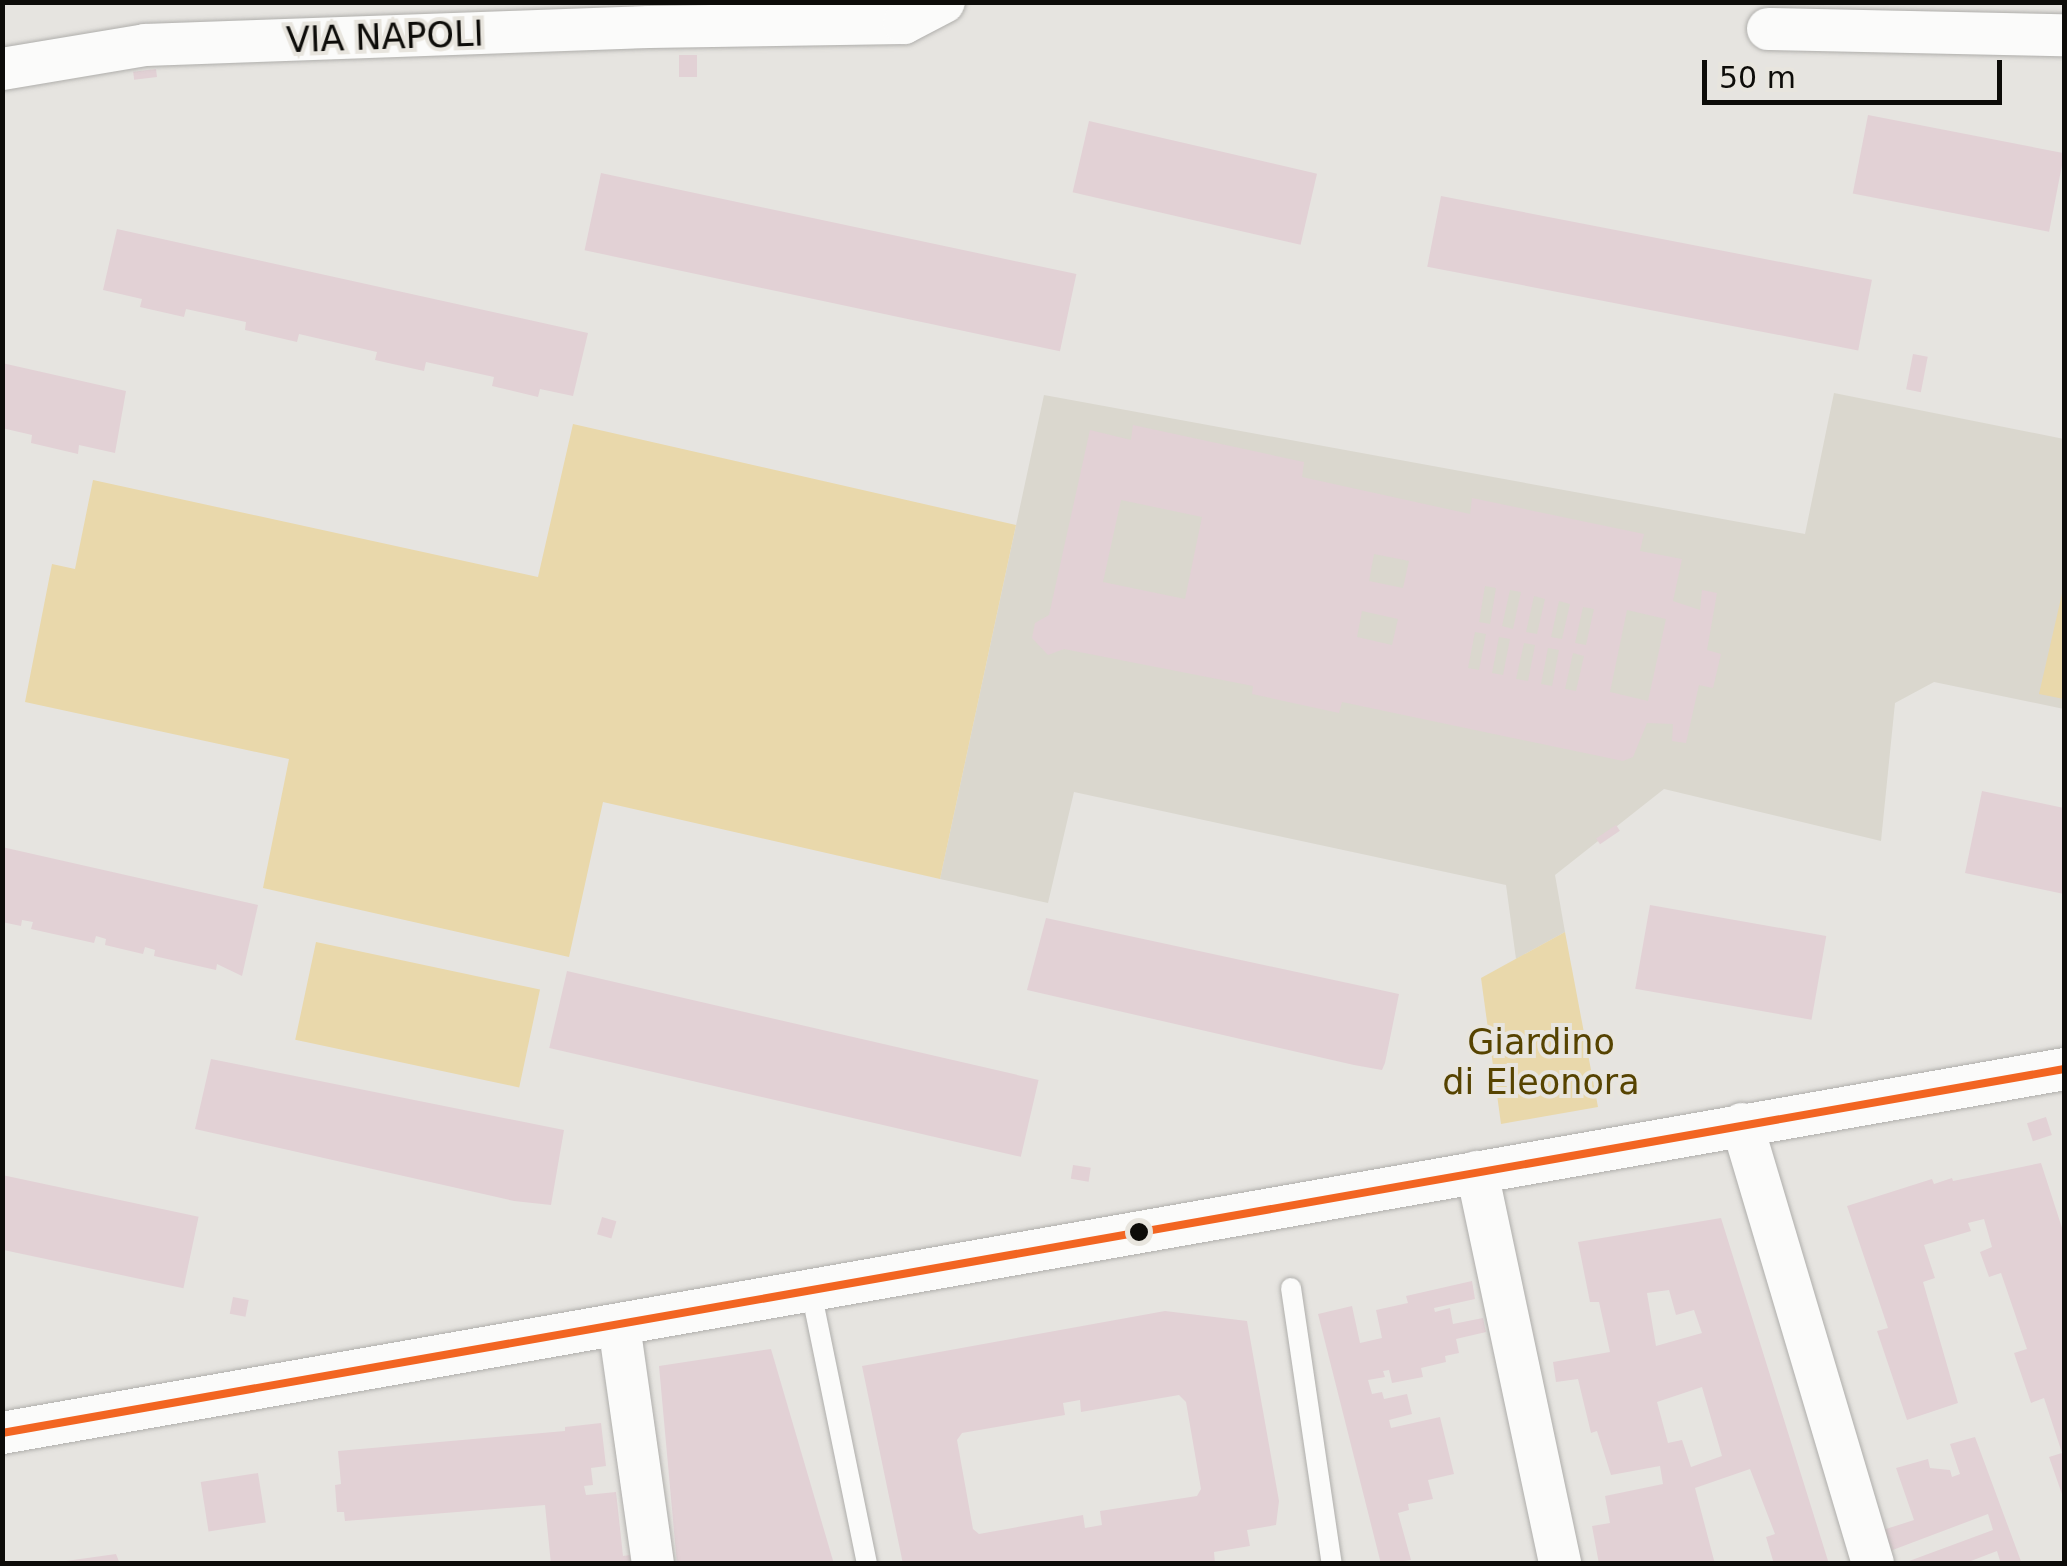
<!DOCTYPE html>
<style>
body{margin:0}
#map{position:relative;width:2067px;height:1566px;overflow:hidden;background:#e6e4e0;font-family:"DejaVu Sans",sans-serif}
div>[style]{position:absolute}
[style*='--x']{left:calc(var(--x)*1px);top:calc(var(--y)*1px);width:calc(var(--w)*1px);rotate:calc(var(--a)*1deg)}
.built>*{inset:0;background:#dad7ce}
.green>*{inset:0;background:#e9d8ab;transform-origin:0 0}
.building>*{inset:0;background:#e2d1d5;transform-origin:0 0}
.roads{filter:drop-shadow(0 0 2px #afaeab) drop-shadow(0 0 2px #afaeab)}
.service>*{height:20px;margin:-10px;padding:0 10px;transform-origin:10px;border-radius:10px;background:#fbfbfa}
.minor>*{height:42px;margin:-21px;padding:0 21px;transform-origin:21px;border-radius:21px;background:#fbfbfa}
.bus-1>*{height:8px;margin:-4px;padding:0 4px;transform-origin:4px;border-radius:4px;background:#f26522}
.dots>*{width:28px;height:28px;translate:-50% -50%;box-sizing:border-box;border:5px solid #e8e5de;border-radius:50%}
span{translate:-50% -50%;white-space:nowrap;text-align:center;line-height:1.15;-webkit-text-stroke:8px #e8e5de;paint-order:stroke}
.street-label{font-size:35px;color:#0d0c09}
.park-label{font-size:35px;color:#564300}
.frame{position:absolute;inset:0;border:5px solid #0d0c09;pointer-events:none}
.scale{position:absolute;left:1702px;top:60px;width:300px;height:45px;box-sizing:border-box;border:5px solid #0d0c09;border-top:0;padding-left:12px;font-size:30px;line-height:35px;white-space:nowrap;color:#0d0c09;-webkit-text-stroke:8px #e8e5de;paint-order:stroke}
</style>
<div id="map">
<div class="built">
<div style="clip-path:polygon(1834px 393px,2064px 439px,2064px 709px,1934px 682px,1895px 703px,1881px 841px,1664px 789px,1555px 875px,1565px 932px,1516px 959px,1506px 885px,1074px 792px,1048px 903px,940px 879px,1044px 395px,1805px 534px)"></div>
</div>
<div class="green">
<div style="clip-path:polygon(573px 424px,1016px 525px,940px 879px,603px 802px,569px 957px,263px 888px,289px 759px,25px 702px,52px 564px,75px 569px,93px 480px,538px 577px)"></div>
<div style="clip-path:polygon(2064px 585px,2064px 699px,2039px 694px)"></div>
<div style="clip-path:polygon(1565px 932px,1598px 1107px,1501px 1124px,1481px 978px)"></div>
<div style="left:316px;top:942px;width:229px;height:100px;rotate:12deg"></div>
</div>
<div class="building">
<div style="left:679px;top:55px;width:18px;height:22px"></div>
<div style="left:156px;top:69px;width:8px;height:23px;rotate:83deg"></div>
<div style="left:1868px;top:115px;width:200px;height:80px;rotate:11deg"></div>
<div style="left:1089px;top:121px;width:234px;height:73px;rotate:13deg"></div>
<div style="left:601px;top:173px;width:486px;height:79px;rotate:12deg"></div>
<div style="left:1441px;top:196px;width:439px;height:72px;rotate:11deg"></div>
<div style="clip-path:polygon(117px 229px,588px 333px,573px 396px,540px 389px,538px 397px,492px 386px,494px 377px,426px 362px,424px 371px,375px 360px,377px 352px,299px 334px,297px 342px,245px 330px,246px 322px,186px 309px,184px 317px,140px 307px,142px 299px,103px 290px)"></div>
<div style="left:1913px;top:354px;width:15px;height:36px;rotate:11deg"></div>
<div style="clip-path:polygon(2px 363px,126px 391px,115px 453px,79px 445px,78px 454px,31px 443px,32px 435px,2px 428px)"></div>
<div style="clip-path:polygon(evenodd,1133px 425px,1304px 462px,1302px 477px,1470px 514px,1472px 498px,1644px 534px,1640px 551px,1682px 559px,1673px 601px,1700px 610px,1702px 590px,1717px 593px,1707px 650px,1721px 654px,1713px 688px,1699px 685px,1686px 743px,1672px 741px,1673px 724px,1647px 723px,1633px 757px,1623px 761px,1342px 702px,1339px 713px,1252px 694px,1253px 686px,1064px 649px,1048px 655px,1032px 638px,1035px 623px,1049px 615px,1090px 430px,1131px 440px,1133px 425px,1121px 500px,1202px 517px,1185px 599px,1103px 582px,1121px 500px,1133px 425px,1374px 554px,1409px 561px,1403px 588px,1369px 581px,1374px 554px,1133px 425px,1485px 586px,1496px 588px,1490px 624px,1479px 622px,1485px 586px,1133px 425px,1510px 590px,1521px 592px,1513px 629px,1502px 626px,1510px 590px,1133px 425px,1534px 596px,1545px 599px,1537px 634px,1526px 632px,1534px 596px,1133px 425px,1559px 601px,1570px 604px,1562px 639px,1551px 637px,1559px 601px,1133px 425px,1583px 607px,1594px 609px,1586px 645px,1575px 643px,1583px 607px,1133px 425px,1627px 610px,1666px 619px,1648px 701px,1610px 692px,1627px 610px,1133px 425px,1362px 611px,1398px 619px,1392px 645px,1357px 637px,1362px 611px,1133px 425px,1475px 632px,1486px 634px,1479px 670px,1468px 668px,1475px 632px,1133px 425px,1499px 637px,1510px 639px,1503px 675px,1492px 673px,1499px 637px,1133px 425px,1524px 643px,1535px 645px,1528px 681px,1516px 679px,1524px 643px,1133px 425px,1548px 648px,1559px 650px,1552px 686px,1541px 684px,1548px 648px,1133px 425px,1573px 653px,1584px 656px,1576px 691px,1565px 689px,1573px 653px)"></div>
<div style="clip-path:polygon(1982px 791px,2064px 808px,2064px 894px,1965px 873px)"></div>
<div style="left:1616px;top:825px;width:7px;height:24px;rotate:56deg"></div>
<div style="clip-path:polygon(2px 847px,258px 905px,242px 976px,217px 964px,216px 970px,154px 956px,155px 950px,145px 947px,143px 954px,105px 945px,106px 939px,96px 936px,94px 943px,31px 929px,33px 922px,22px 920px,21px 926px,2px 922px)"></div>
<div style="left:1650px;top:905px;width:179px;height:85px;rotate:10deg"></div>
<div style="clip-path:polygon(1046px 918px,1399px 994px,1385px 1063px,1382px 1070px,1354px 1065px,1027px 990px)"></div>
<div style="left:567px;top:971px;width:484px;height:79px;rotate:13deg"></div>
<div style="clip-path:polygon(211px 1059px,564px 1130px,551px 1205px,514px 1201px,195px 1129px)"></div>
<div style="left:2046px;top:1117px;width:19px;height:20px;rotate:72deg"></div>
<div style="clip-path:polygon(2041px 1163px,2064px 1234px,2064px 1500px,2049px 1457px,2062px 1453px,2044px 1398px,2031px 1403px,2014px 1353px,2027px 1349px,2001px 1273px,1989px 1277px,1980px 1252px,1992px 1247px,1984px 1219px,1968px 1223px,1971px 1231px,1924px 1245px,1935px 1278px,1923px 1282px,1958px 1403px,1907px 1420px,1877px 1331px,1888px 1328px,1847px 1206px,1932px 1179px,1934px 1184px,1952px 1178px,1953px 1181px)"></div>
<div style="left:1073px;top:1165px;width:18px;height:14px;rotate:9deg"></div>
<div style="left:2px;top:1175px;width:201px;height:73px;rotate:12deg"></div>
<div style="left:602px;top:1217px;width:15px;height:18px;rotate:16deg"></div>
<div style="clip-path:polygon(evenodd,1721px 1218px,1829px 1564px,1774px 1564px,1766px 1537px,1775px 1534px,1750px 1469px,1695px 1488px,1715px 1564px,1599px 1564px,1592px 1526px,1610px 1523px,1605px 1496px,1663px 1484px,1660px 1466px,1611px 1475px,1597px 1431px,1591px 1433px,1578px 1379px,1556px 1382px,1553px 1362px,1610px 1352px,1599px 1302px,1590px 1302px,1578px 1242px,1721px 1218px,1669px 1290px,1676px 1315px,1694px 1310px,1702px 1333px,1656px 1346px,1647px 1293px,1669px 1290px,1721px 1218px,1702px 1387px,1722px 1456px,1691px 1467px,1682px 1440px,1668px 1443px,1657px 1402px,1702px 1387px)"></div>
<div style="clip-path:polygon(1472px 1281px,1475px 1299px,1434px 1308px,1435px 1312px,1450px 1308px,1453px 1324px,1483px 1318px,1486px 1332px,1456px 1339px,1459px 1353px,1445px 1356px,1446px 1362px,1421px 1368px,1423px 1377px,1392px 1383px,1389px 1370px,1383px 1371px,1385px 1377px,1368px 1380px,1372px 1394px,1382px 1392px,1384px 1399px,1407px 1394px,1412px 1414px,1389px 1420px,1391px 1428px,1440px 1417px,1454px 1474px,1428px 1480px,1433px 1499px,1408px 1504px,1409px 1510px,1398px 1513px,1411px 1560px,1381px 1564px,1318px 1314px,1352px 1306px,1360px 1343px,1382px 1338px,1376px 1310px,1408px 1303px,1406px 1296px)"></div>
<div style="left:233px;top:1297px;width:16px;height:17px;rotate:11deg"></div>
<div style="clip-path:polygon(evenodd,1165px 1311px,1247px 1321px,1279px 1501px,1276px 1525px,1247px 1530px,1250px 1546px,1214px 1552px,1215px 1564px,903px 1564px,862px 1366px,1165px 1311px,1179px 1395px,1186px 1402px,1201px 1489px,1197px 1496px,1100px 1511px,1102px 1525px,1085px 1528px,1083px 1515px,979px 1534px,973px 1529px,957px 1440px,962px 1433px,1065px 1415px,1063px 1403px,1080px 1400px,1081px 1412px,1179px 1395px)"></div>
<div style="clip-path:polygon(771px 1349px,834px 1564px,677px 1564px,659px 1366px)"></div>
<div style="clip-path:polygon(601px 1423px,606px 1466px,591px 1468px,593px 1485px,584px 1486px,586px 1495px,616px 1492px,623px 1556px,630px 1555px,631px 1564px,551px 1564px,545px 1505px,345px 1521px,344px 1512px,337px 1512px,335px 1485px,341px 1484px,338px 1451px,565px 1431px,565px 1427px)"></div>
<div style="clip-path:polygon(1975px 1437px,2022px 1564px,2001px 1564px,1997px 1551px,1963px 1564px,1901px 1564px,1993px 1530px,1988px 1514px,1890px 1551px,1883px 1530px,1914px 1520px,1896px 1468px,1928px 1459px,1930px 1468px,1950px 1470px,1952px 1477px,1960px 1474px,1950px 1444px)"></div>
<div style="left:258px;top:1473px;width:50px;height:58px;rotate:81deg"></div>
<div style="clip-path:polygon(116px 1554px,120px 1564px,66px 1564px,66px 1561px)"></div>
</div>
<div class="roads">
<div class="service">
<div style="--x:1291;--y:1288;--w:279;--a:81.6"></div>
<div style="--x:811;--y:1291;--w:279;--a:78.4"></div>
</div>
<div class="minor">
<div style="--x:1768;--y:29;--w:296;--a:1.2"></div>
<div style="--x:2;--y:69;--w:145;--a:-9.5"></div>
<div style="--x:145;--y:45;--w:504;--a:-2.05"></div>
<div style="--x:649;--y:27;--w:255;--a:-0.9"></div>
<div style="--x:904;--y:23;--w:45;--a:-27.7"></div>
<div style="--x:1742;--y:1124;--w:459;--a:73.4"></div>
<div style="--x:1477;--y:1172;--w:401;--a:78"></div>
<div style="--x:619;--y:1325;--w:241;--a:81.9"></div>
<div style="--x:2;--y:1433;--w:2094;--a:-10.01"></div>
</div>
</div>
<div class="bus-1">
<div style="--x:2;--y:1433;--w:2094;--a:-10.01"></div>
</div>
<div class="dots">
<div style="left:1139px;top:1232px;background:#0d0c09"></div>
</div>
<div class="street-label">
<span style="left:385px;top:37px;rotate:-2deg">VIA NAPOLI</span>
</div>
<div class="park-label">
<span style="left:1541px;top:1062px">Giardino<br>di Eleonora</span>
</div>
<div class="frame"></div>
<div class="scale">50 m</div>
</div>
